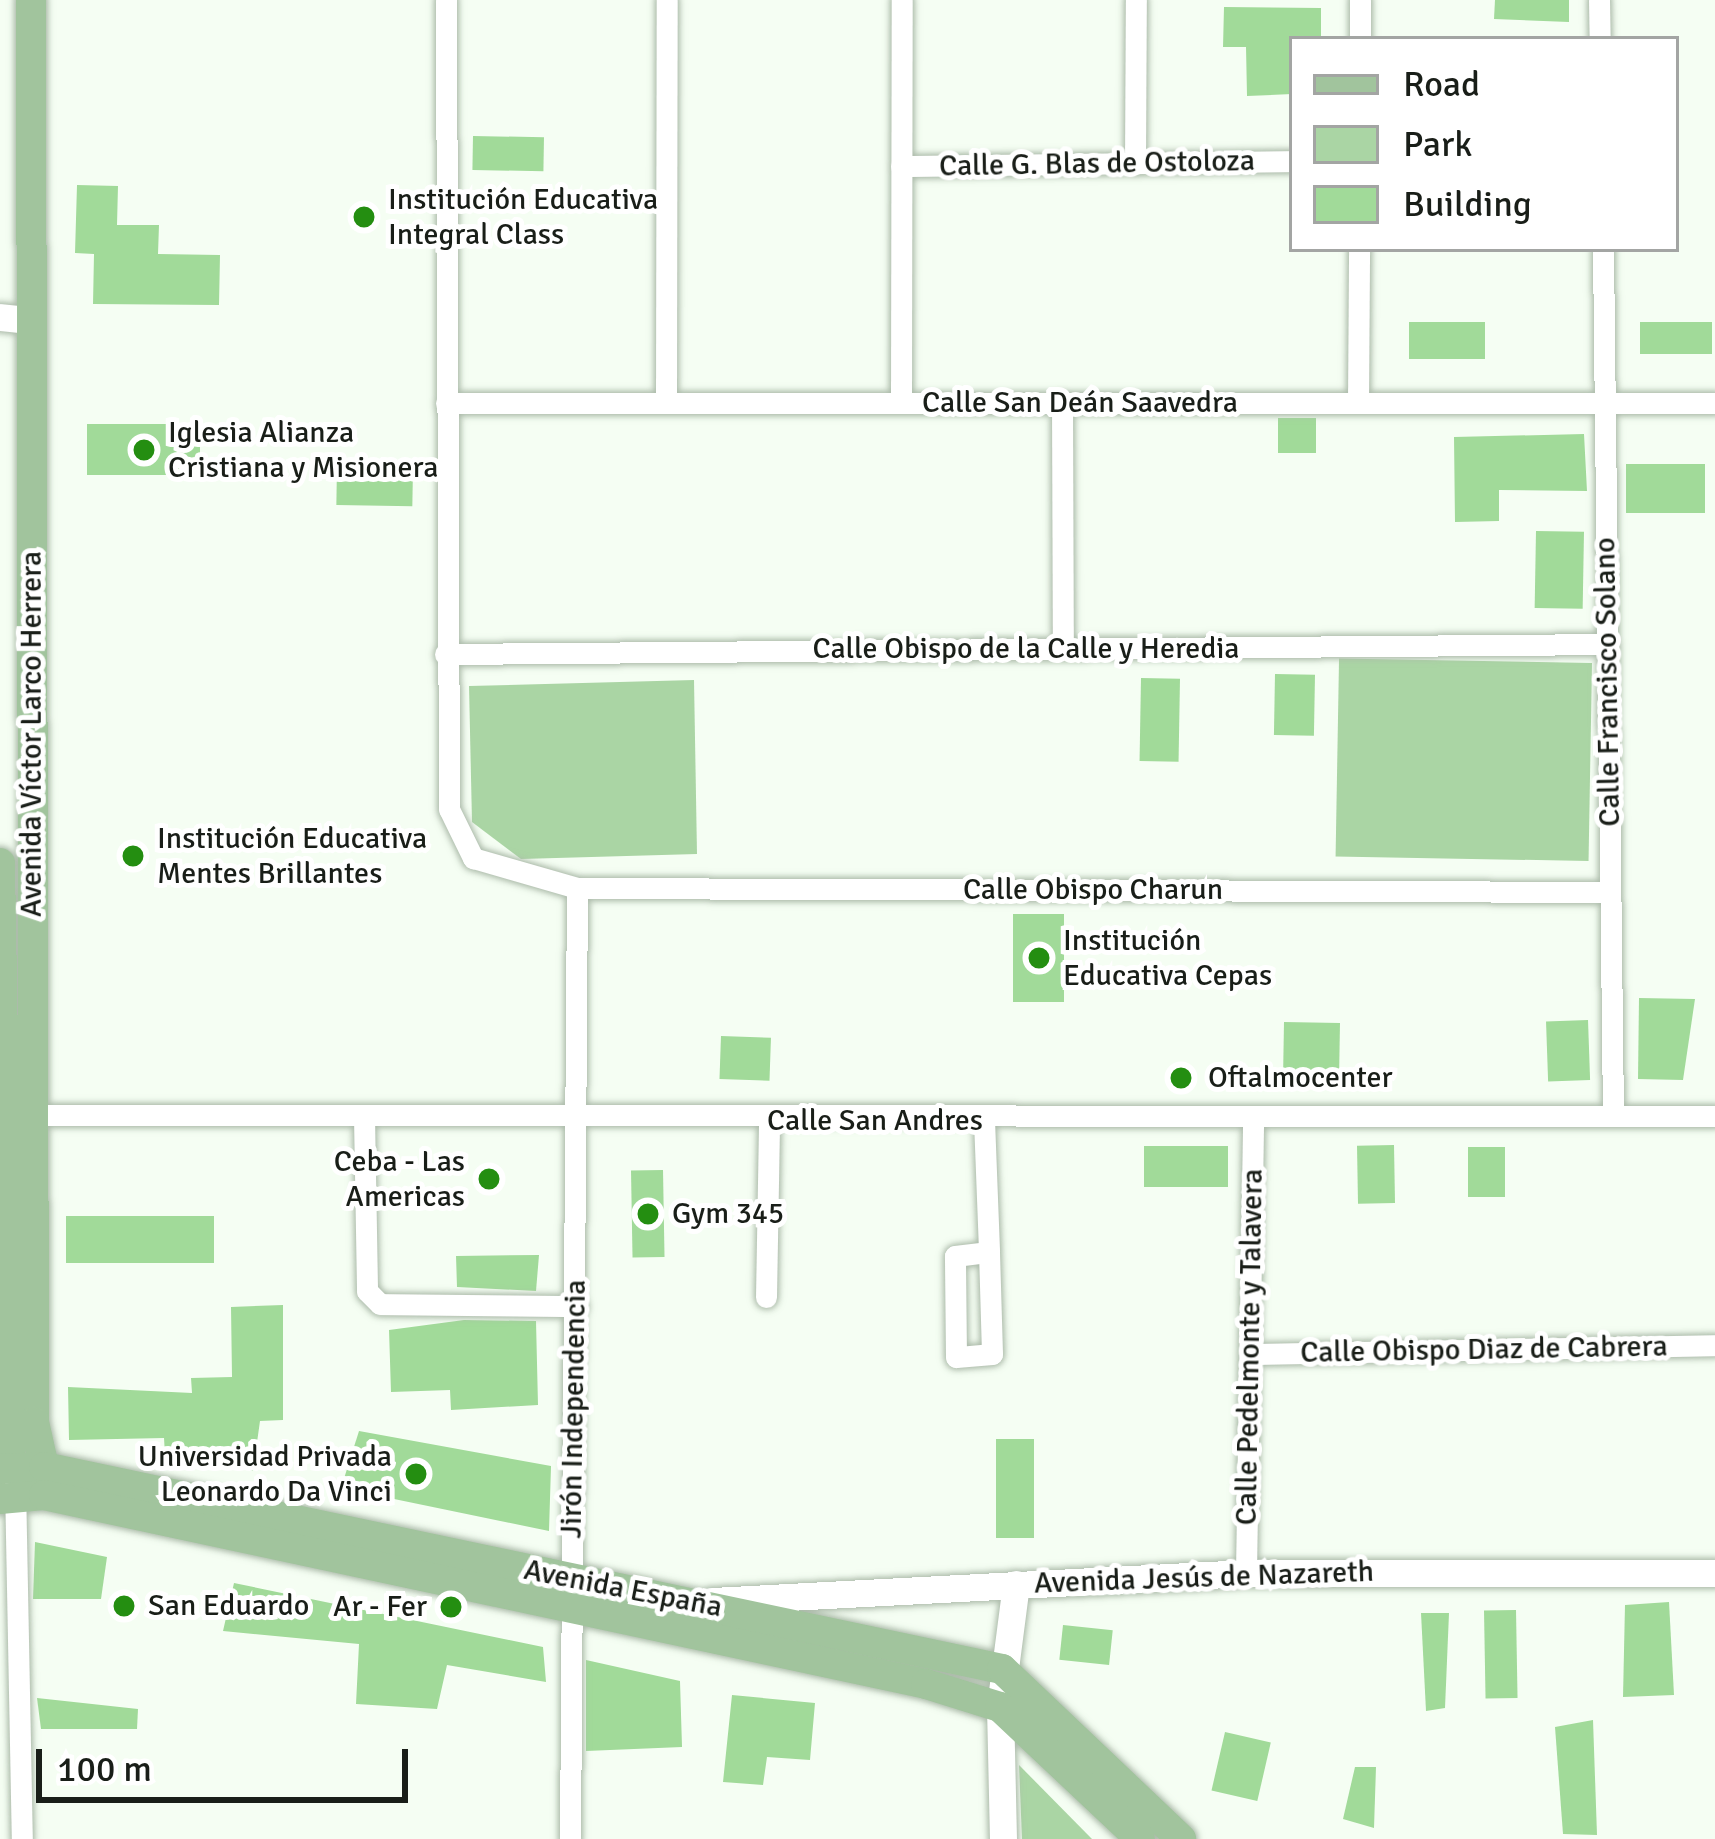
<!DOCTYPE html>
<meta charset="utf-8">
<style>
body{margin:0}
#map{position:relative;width:1715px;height:1839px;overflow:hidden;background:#f5fef3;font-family:Signika,sans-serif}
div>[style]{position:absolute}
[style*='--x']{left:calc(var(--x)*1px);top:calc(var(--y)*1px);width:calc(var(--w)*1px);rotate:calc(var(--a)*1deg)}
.green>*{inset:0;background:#aad5a4;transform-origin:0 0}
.building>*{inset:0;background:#a1da99;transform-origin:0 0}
.roads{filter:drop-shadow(0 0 3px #acbbaa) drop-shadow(0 0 3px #acbbaa)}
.street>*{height:21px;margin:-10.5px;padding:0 10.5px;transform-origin:10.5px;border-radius:10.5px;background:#fff}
.secondary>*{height:27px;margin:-13.5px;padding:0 13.5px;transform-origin:13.5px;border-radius:13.5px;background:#fff}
.primary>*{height:30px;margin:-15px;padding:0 15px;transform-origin:15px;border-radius:15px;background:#a1c49d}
.dots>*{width:33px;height:33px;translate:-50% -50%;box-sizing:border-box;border:6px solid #fff;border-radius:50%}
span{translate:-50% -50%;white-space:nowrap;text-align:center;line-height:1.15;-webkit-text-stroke:10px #fff;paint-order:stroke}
.street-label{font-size:30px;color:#191e18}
.poi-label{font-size:30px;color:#191e18}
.left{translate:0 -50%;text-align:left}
.right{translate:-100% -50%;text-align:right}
.legend{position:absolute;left:1289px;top:36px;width:390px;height:216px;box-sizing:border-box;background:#fff;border:3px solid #a3a5a3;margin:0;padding:15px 21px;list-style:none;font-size:36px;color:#191e18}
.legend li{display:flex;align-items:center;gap:24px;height:60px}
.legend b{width:60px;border:3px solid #a3a5a3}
.scale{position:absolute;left:36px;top:1749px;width:372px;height:54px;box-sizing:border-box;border:6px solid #191e18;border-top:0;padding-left:15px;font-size:36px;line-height:42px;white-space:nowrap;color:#191e18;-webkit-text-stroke:9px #fff;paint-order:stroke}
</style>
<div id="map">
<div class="green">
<div style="left:1592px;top:663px;width:198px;height:253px;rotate:91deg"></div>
<div style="clip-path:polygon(694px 680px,697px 854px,521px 859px,472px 822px,469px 686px)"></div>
<div style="clip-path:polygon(1019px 1765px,1092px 1839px,1022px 1839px)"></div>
</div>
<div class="building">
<div style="clip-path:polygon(1495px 0,1569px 0,1569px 22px,1494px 19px)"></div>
<div style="clip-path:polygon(1224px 7px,1321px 8px,1321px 39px,1292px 39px,1292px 94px,1247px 96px,1246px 47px,1223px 47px)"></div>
<div style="left:473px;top:136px;width:71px;height:34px;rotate:1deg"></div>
<div style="clip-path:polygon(77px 185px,118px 186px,117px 225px,159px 225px,158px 254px,220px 255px,219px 305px,93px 304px,94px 254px,75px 253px)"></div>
<div style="left:1485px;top:322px;width:37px;height:76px;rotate:90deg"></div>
<div style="left:1712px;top:322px;width:32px;height:72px;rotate:90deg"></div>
<div style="left:1278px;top:418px;width:38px;height:35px"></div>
<div style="left:200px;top:424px;width:51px;height:113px;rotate:90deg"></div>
<div style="clip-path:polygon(1584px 434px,1587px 491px,1499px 490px,1499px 521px,1455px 522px,1454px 437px)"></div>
<div style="left:1705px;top:464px;width:49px;height:79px;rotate:90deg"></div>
<div style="left:337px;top:467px;width:76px;height:38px;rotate:1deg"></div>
<div style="left:1536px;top:531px;width:48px;height:77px;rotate:1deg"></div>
<div style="left:1275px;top:674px;width:40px;height:61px;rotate:1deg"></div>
<div style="left:1141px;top:678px;width:39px;height:83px;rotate:1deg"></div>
<div style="left:1013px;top:914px;width:51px;height:88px"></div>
<div style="clip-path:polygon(1639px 998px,1695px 999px,1683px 1080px,1638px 1079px)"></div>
<div style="left:1588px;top:1020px;width:60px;height:42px;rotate:88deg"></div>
<div style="left:1284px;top:1022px;width:56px;height:50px;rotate:1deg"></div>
<div style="left:721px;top:1036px;width:50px;height:43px;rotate:2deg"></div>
<div style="left:1394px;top:1145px;width:58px;height:37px;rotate:89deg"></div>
<div style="left:1228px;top:1146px;width:41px;height:84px;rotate:90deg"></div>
<div style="left:1505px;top:1147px;width:50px;height:37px;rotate:90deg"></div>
<div style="left:663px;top:1170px;width:87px;height:32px;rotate:89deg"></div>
<div style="left:66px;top:1216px;width:148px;height:47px"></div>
<div style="clip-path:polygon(539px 1255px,536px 1291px,457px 1287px,456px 1256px)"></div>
<div style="clip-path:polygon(283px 1305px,283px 1420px,260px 1421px,253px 1471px,165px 1455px,164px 1438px,69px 1440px,68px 1387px,192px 1393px,191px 1378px,232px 1377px,231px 1307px)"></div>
<div style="clip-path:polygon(464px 1320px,536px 1321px,538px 1405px,451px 1410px,450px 1390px,391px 1392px,389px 1330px)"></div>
<div style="clip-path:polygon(359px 1431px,551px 1466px,549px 1531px,341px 1488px)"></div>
<div style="left:996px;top:1439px;width:38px;height:99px"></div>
<div style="clip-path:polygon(35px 1542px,107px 1557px,101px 1599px,33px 1599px)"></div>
<div style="clip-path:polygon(234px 1583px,543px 1647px,546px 1682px,447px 1665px,437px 1709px,356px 1704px,359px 1644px,223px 1631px)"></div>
<div style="clip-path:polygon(1669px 1602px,1674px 1695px,1623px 1697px,1625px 1605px)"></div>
<div style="left:1516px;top:1610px;width:88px;height:32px;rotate:89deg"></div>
<div style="clip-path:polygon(1421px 1613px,1449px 1613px,1445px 1708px,1426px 1711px)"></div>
<div style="left:1063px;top:1625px;width:50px;height:35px;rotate:6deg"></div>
<div style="clip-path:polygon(586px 1660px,680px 1681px,682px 1747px,586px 1751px)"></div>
<div style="clip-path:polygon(732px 1695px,815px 1703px,810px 1760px,767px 1757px,763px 1785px,723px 1782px)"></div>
<div style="clip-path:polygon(37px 1698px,138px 1709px,137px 1729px,41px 1729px)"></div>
<div style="clip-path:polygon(1593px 1720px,1597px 1835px,1563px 1834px,1555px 1727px)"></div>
<div style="left:1225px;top:1732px;width:47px;height:60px;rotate:13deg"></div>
<div style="clip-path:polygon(1355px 1767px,1376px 1767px,1374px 1828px,1343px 1819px)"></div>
</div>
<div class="roads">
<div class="street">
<div style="--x:446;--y:0;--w:809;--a:89.79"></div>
<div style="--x:449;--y:809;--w:55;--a:63.9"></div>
<div style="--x:473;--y:858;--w:108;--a:16.1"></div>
<div style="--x:577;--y:888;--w:1033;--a:0.22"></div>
<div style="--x:1599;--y:0;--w:39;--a:89"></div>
<div style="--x:1360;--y:39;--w:39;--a:-90"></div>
<div style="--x:1135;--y:164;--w:164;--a:-89.7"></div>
<div style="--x:901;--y:166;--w:391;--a:-0.7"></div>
<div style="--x:1603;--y:249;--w:866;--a:89.34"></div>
<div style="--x:666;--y:402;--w:402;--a:-89.9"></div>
<div style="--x:1062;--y:402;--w:247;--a:89.8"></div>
<div style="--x:446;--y:403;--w:1269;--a:0"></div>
<div style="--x:901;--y:403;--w:403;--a:-89.9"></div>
<div style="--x:1358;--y:403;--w:154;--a:-89.6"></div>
<div style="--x:445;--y:654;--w:1162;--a:-0.49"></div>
<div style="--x:35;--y:1115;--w:1680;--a:0.03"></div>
<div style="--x:364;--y:1116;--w:175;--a:89"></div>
<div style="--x:367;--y:1291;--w:18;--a:45"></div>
<div style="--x:380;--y:1304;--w:197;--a:0.6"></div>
<div style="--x:984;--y:1120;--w:132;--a:87.8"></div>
<div style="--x:989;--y:1252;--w:102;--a:88.3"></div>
<div style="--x:992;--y:1354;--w:36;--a:175"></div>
<div style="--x:956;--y:1357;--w:101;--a:-90.6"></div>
<div style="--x:955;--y:1256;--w:34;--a:-7"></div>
<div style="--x:766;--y:1297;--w:175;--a:-89"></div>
<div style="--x:1252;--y:1354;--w:463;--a:-1.1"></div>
<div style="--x:15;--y:1484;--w:355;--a:88.9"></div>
<div style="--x:1246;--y:1573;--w:453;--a:-89.1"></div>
<div style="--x:570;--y:1839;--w:951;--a:-89.58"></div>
</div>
<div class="secondary">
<div style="--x:0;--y:317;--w:28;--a:6"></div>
<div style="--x:712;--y:1601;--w:535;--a:-3"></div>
<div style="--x:1246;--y:1573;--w:469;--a:0"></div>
<div style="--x:1003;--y:1839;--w:132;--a:-91.3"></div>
<div style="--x:1000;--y:1707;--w:124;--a:-82.6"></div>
</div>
<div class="primary">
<div style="--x:31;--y:0;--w:1422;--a:89.88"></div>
<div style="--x:34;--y:1422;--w:46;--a:77.5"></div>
<div style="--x:0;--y:863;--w:603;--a:89.05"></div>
<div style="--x:0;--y:1469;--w:44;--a:-2.6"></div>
<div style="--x:44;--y:1467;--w:979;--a:11.91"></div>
<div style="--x:1002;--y:1669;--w:247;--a:43.5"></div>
<div style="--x:0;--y:1499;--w:44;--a:-5.2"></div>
<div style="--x:44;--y:1495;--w:902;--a:12.09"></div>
<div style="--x:926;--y:1684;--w:77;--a:17.3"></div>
<div style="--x:1000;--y:1707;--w:192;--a:43.3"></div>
</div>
</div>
<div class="dots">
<div style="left:364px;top:217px;background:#248e11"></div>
<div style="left:144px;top:450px;background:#248e11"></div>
<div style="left:133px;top:856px;background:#248e11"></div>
<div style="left:1039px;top:958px;background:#248e11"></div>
<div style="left:1181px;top:1078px;background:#248e11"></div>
<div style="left:489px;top:1179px;background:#248e11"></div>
<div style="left:648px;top:1214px;background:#248e11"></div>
<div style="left:416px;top:1474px;background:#248e11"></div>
<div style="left:124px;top:1606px;background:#248e11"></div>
<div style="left:451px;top:1607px;background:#248e11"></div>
</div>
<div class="street-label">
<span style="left:1097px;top:164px;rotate:-1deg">Calle G. Blas de Ostoloza</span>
<span style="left:1080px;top:403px">Calle San Deán Saavedra</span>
<span style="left:1026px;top:649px">Calle Obispo de la Calle y Heredia</span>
<span style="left:1608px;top:682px;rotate:-91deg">Calle Francisco Solano</span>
<span style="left:32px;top:734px;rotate:-90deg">Avenida Víctor Larco Herrera</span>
<span style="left:1093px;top:890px">Calle Obispo Charun</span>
<span style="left:875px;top:1121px">Calle San Andres</span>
<span style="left:1250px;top:1347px;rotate:-89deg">Calle Pedelmonte y Talavera</span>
<span style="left:1484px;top:1350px;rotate:-1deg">Calle Obispo Diaz de Cabrera</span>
<span style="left:574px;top:1409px;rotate:-89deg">Jirón Independencia</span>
<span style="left:1204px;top:1578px;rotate:-2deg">Avenida Jesús de Nazareth</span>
<span style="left:623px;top:1589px;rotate:11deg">Avenida España</span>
</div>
<div class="poi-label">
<span class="left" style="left:388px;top:217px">Institución Educativa<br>Integral Class</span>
<span class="left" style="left:168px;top:450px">Iglesia Alianza<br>Cristiana y Misionera</span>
<span class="left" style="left:157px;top:856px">Institución Educativa<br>Mentes Brillantes</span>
<span class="left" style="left:1063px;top:958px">Institución<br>Educativa Cepas</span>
<span class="left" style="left:1208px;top:1078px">Oftalmocenter</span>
<span class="right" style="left:465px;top:1179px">Ceba - Las<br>Americas</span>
<span class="left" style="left:672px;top:1214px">Gym 345</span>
<span class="right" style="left:392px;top:1474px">Universidad Privada<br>Leonardo Da Vinci</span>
<span class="left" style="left:148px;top:1606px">San Eduardo</span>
<span class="right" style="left:427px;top:1607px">Ar - Fer</span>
</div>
<ul class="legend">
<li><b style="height:15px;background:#a1c49d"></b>Road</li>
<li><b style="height:33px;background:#aad5a4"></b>Park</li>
<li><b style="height:33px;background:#a1da99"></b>Building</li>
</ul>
<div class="scale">100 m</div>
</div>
